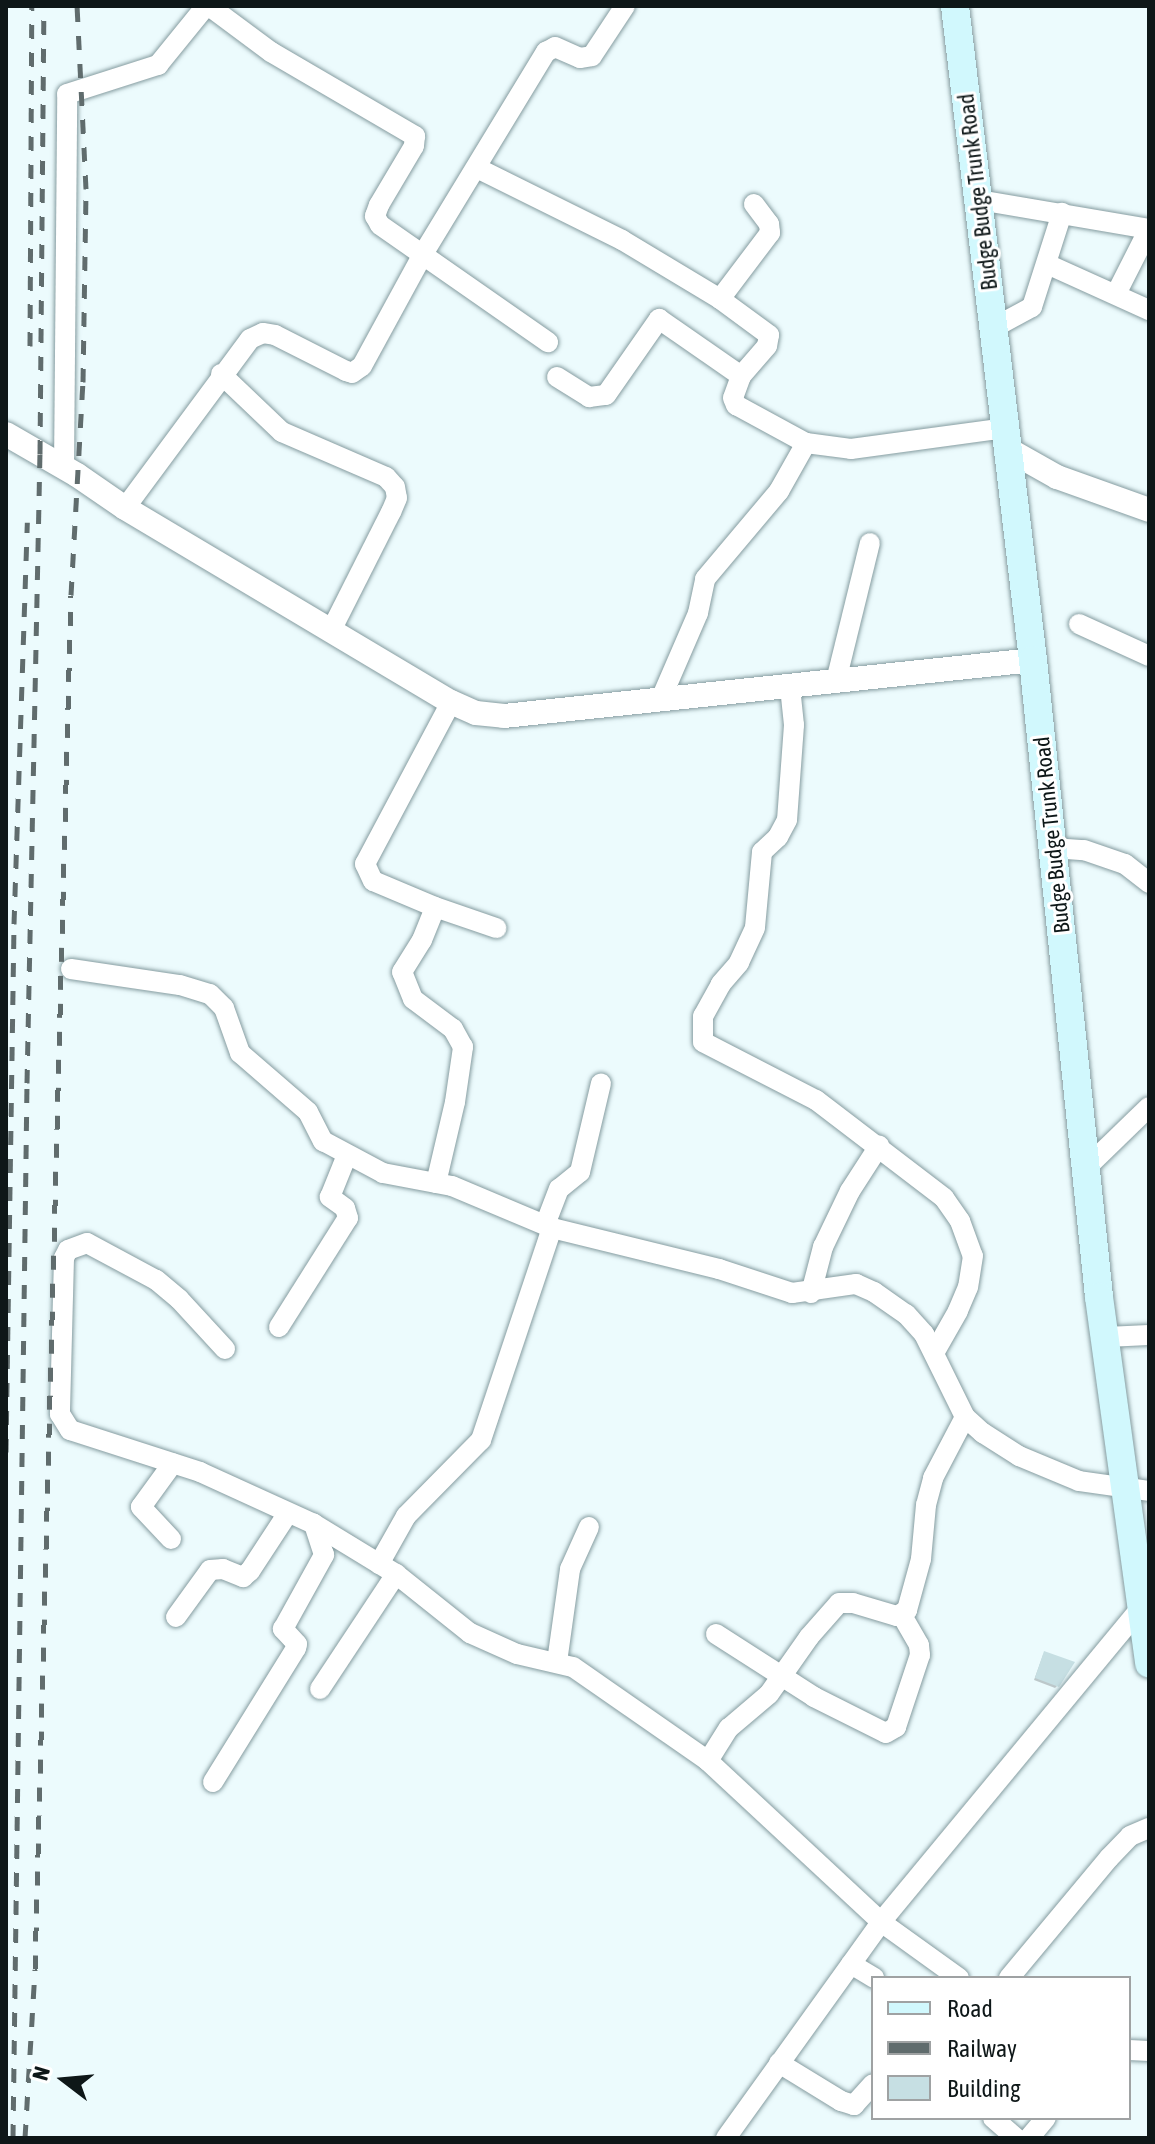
<!DOCTYPE html>
<style>
body{margin:0}
#map{position:relative;width:1155px;height:2144px;overflow:hidden;background:#ecfbfd;font-family:"Asap Condensed",sans-serif}
div>[style]{position:absolute}
[style*='--x']{left:calc(var(--x)*1px);top:calc(var(--y)*1px);width:calc(var(--w)*1px);rotate:calc(var(--a)*1deg)}
.shadow>*{inset:0;background:#0003}
.building>*{inset:0;background:#c6dfe3}
.roads{filter:drop-shadow(0 0 2px #859ca0) drop-shadow(0 0 2px #859ca0)}
.minor>*{height:20px;margin:-10px;padding:0 10px;transform-origin:10px;border-radius:10px;background:#fff}
.tertiary>*{height:24px;margin:-12px;padding:0 12px;transform-origin:12px;border-radius:12px;background:#fff}
.secondary>*{height:28px;margin:-14px;padding:0 14px;transform-origin:14px;border-radius:14px;background:#d1f8fd}
.rail>*{height:5px;margin-top:-2.5px;transform-origin:0;background:repeating-linear-gradient(90deg,#606c6d 0 14px,transparent 0 28px)}
span{translate:-50% -50%;white-space:nowrap;text-align:center;line-height:1.15;-webkit-text-stroke:6px #fff;paint-order:stroke}
.street-label{font-size:22px;color:#0e1718}
.frame{position:absolute;inset:0;border:8px solid #0e1718;pointer-events:none}
.legend{position:absolute;left:871px;top:1976px;width:260px;height:144px;box-sizing:border-box;background:#fff;border:2px solid #9fa2a3;margin:0;padding:10px 14px;list-style:none;font-size:24px;color:#0e1718}
.legend li{display:flex;align-items:center;gap:16px;height:40px}
.legend b{width:40px;border:2px solid #9fa2a3}
.north{position:absolute;left:24px;top:2040px;width:80px;height:80px;-webkit-text-stroke:6px #fff;paint-order:stroke;rotate:286deg;font-size:22px;font-weight:700;line-height:32px;text-align:center;color:#0e1718}
.north::after{content:'';display:block;margin:auto;width:28px;height:36px;background:#0e1718;clip-path:polygon(50% 0,100% 100%,50% 72%,0 100%)}
</style>
<div id="map">
<div class="shadow">
<div style="clip-path:polygon(1043px 1655px,1057px 1686px,1055px 1688px,1034px 1680px)"></div>
</div>
<div class="building">
<div style="clip-path:polygon(1044px 1651px,1075px 1662px,1059px 1687px,1035px 1678px)"></div>
</div>
<div class="roads">
<div class="minor">
<div style="--x:209;--y:6;--w:77;--a:36.6"></div>
<div style="--x:271;--y:52;--w:167;--a:30.3"></div>
<div style="--x:415;--y:136;--w:10;--a:96"></div>
<div style="--x:414;--y:146;--w:69;--a:120.7"></div>
<div style="--x:379;--y:205;--w:12;--a:110"></div>
<div style="--x:375;--y:216;--w:10;--a:61"></div>
<div style="--x:380;--y:225;--w:205;--a:34.9"></div>
<div style="--x:477;--y:168;--w:162;--a:26.4"></div>
<div style="--x:622;--y:240;--w:114;--a:31"></div>
<div style="--x:720;--y:299;--w:61;--a:36.3"></div>
<div style="--x:769;--y:335;--w:11;--a:100"></div>
<div style="--x:767;--y:346;--w:40;--a:131"></div>
<div style="--x:741;--y:376;--w:23;--a:110"></div>
<div style="--x:733;--y:398;--w:8;--a:67"></div>
<div style="--x:736;--y:405;--w:80;--a:28.5"></div>
<div style="--x:806;--y:443;--w:45;--a:7.6"></div>
<div style="--x:851;--y:449;--w:157;--a:-7.7"></div>
<div style="--x:979;--y:200;--w:172;--a:9.7"></div>
<div style="--x:1047;--y:264;--w:112;--a:24.3"></div>
<div style="--x:1116;--y:294;--w:73;--a:-63.1"></div>
<div style="--x:720;--y:299;--w:83;--a:-52.9"></div>
<div style="--x:770;--y:233;--w:9;--a:-96"></div>
<div style="--x:769;--y:224;--w:25;--a:-127"></div>
<div style="--x:995;--y:327;--w:42;--a:-28.4"></div>
<div style="--x:1032;--y:307;--w:99;--a:-72.3"></div>
<div style="--x:221;--y:374;--w:84;--a:43.6"></div>
<div style="--x:282;--y:432;--w:113;--a:23.4"></div>
<div style="--x:386;--y:477;--w:13;--a:48"></div>
<div style="--x:395;--y:487;--w:11;--a:80"></div>
<div style="--x:397;--y:498;--w:15;--a:113"></div>
<div style="--x:391;--y:512;--w:131;--a:116.8"></div>
<div style="--x:557;--y:377;--w:38;--a:32"></div>
<div style="--x:589;--y:397;--w:17;--a:-7"></div>
<div style="--x:606;--y:395;--w:93;--a:-55.1"></div>
<div style="--x:659;--y:319;--w:100;--a:34.8"></div>
<div style="--x:64;--y:468;--w:374;--a:-89.5"></div>
<div style="--x:67;--y:94;--w:96;--a:-17.7"></div>
<div style="--x:158;--y:65;--w:76;--a:-50.9"></div>
<div style="--x:125;--y:508;--w:210;--a:-53.5"></div>
<div style="--x:250;--y:339;--w:14;--a:-25"></div>
<div style="--x:263;--y:333;--w:12;--a:9"></div>
<div style="--x:275;--y:335;--w:80;--a:26.9"></div>
<div style="--x:346;--y:371;--w:6;--a:18"></div>
<div style="--x:352;--y:373;--w:12;--a:-35"></div>
<div style="--x:362;--y:366;--w:128;--a:-61.4"></div>
<div style="--x:423;--y:254;--w:237;--a:-58.7"></div>
<div style="--x:546;--y:52;--w:10;--a:-29"></div>
<div style="--x:555;--y:47;--w:27;--a:24"></div>
<div style="--x:580;--y:58;--w:12;--a:-9"></div>
<div style="--x:592;--y:56;--w:60;--a:-56.6"></div>
<div style="--x:1079;--y:624;--w:77;--a:24.6"></div>
<div style="--x:836;--y:681;--w:142;--a:-76.2"></div>
<div style="--x:790;--y:687;--w:38;--a:84"></div>
<div style="--x:794;--y:725;--w:95;--a:94.2"></div>
<div style="--x:787;--y:820;--w:19;--a:118"></div>
<div style="--x:778;--y:837;--w:22;--a:137"></div>
<div style="--x:762;--y:852;--w:76;--a:95.3"></div>
<div style="--x:755;--y:928;--w:38;--a:115"></div>
<div style="--x:739;--y:963;--w:28;--a:131"></div>
<div style="--x:721;--y:984;--w:37;--a:119"></div>
<div style="--x:703;--y:1016;--w:26;--a:90"></div>
<div style="--x:703;--y:1042;--w:127;--a:27.2"></div>
<div style="--x:816;--y:1100;--w:161;--a:37.4"></div>
<div style="--x:944;--y:1198;--w:28;--a:55"></div>
<div style="--x:960;--y:1221;--w:37;--a:70"></div>
<div style="--x:973;--y:1256;--w:31;--a:99"></div>
<div style="--x:968;--y:1287;--w:26;--a:113"></div>
<div style="--x:958;--y:1311;--w:48;--a:119.7"></div>
<div style="--x:660;--y:701;--w:96;--a:-66.6"></div>
<div style="--x:698;--y:613;--w:35;--a:-78"></div>
<div style="--x:705;--y:579;--w:115;--a:-49.9"></div>
<div style="--x:779;--y:491;--w:55;--a:-60.6"></div>
<div style="--x:1053;--y:848;--w:31;--a:4"></div>
<div style="--x:1084;--y:850;--w:43;--a:18.9"></div>
<div style="--x:1125;--y:864;--w:31;--a:38"></div>
<div style="--x:435;--y:907;--w:65;--a:19"></div>
<div style="--x:71;--y:969;--w:110;--a:8.4"></div>
<div style="--x:180;--y:985;--w:31;--a:17"></div>
<div style="--x:210;--y:994;--w:20;--a:45"></div>
<div style="--x:224;--y:1008;--w:48;--a:70.4"></div>
<div style="--x:240;--y:1053;--w:90;--a:40.9"></div>
<div style="--x:308;--y:1112;--w:33;--a:63"></div>
<div style="--x:323;--y:1141;--w:68;--a:28.1"></div>
<div style="--x:383;--y:1173;--w:70;--a:10.7"></div>
<div style="--x:452;--y:1186;--w:108;--a:22.8"></div>
<div style="--x:552;--y:1228;--w:172;--a:13.8"></div>
<div style="--x:719;--y:1269;--w:77;--a:18.2"></div>
<div style="--x:792;--y:1293;--w:65;--a:-8"></div>
<div style="--x:856;--y:1284;--w:20;--a:24"></div>
<div style="--x:874;--y:1292;--w:39;--a:35"></div>
<div style="--x:906;--y:1314;--w:27;--a:48"></div>
<div style="--x:924;--y:1334;--w:93;--a:63.7"></div>
<div style="--x:965;--y:1417;--w:24;--a:42"></div>
<div style="--x:983;--y:1433;--w:43;--a:32.6"></div>
<div style="--x:1019;--y:1456;--w:65;--a:22.6"></div>
<div style="--x:1079;--y:1481;--w:71;--a:8.1"></div>
<div style="--x:1087;--y:1167;--w:86;--a:-44.1"></div>
<div style="--x:436;--y:1183;--w:83;--a:-76.8"></div>
<div style="--x:455;--y:1102;--w:56;--a:-81.7"></div>
<div style="--x:463;--y:1047;--w:21;--a:-119"></div>
<div style="--x:453;--y:1029;--w:50;--a:-143.1"></div>
<div style="--x:413;--y:999;--w:29;--a:-112"></div>
<div style="--x:402;--y:972;--w:38;--a:-58"></div>
<div style="--x:422;--y:940;--w:35;--a:-68"></div>
<div style="--x:435;--y:907;--w:67;--a:-157.2"></div>
<div style="--x:373;--y:881;--w:19;--a:-115"></div>
<div style="--x:365;--y:864;--w:183;--a:-62"></div>
<div style="--x:545;--y:1225;--w:39;--a:-69"></div>
<div style="--x:559;--y:1189;--w:27;--a:-39"></div>
<div style="--x:580;--y:1172;--w:91;--a:-76.7"></div>
<div style="--x:811;--y:1293;--w:48;--a:-75.4"></div>
<div style="--x:823;--y:1247;--w:62;--a:-64.3"></div>
<div style="--x:850;--y:1191;--w:54;--a:-57.2"></div>
<div style="--x:279;--y:1327;--w:129;--a:-57.7"></div>
<div style="--x:348;--y:1218;--w:10;--a:-107"></div>
<div style="--x:345;--y:1208;--w:19;--a:-144"></div>
<div style="--x:330;--y:1197;--w:45;--a:-68"></div>
<div style="--x:1106;--y:1337;--w:43;--a:-2.7"></div>
<div style="--x:225;--y:1349;--w:68;--a:-132.6"></div>
<div style="--x:179;--y:1299;--w:30;--a:-140"></div>
<div style="--x:156;--y:1280;--w:78;--a:-151.8"></div>
<div style="--x:87;--y:1243;--w:20;--a:160"></div>
<div style="--x:68;--y:1250;--w:9;--a:117"></div>
<div style="--x:64;--y:1258;--w:156;--a:91.5"></div>
<div style="--x:60;--y:1414;--w:19;--a:58"></div>
<div style="--x:70;--y:1430;--w:137;--a:17.9"></div>
<div style="--x:200;--y:1472;--w:125;--a:24.5"></div>
<div style="--x:314;--y:1524;--w:96;--a:31.4"></div>
<div style="--x:396;--y:1574;--w:95;--a:38.6"></div>
<div style="--x:470;--y:1633;--w:51;--a:24.1"></div>
<div style="--x:517;--y:1654;--w:57;--a:13.1"></div>
<div style="--x:573;--y:1667;--w:165;--a:34.8"></div>
<div style="--x:708;--y:1761;--w:236;--a:42.9"></div>
<div style="--x:881;--y:1922;--w:96;--a:35.7"></div>
<div style="--x:171;--y:1539;--w:44;--a:-133.2"></div>
<div style="--x:141;--y:1507;--w:54;--a:-54"></div>
<div style="--x:379;--y:1564;--w:55;--a:-60.6"></div>
<div style="--x:406;--y:1516;--w:107;--a:-45.4"></div>
<div style="--x:481;--y:1440;--w:224;--a:-71.5"></div>
<div style="--x:176;--y:1617;--w:58;--a:-54.1"></div>
<div style="--x:210;--y:1570;--w:13;--a:-4"></div>
<div style="--x:223;--y:1569;--w:22;--a:22"></div>
<div style="--x:243;--y:1577;--w:9;--a:-41"></div>
<div style="--x:250;--y:1571;--w:69;--a:-56.8"></div>
<div style="--x:716;--y:1634;--w:117;--a:32.7"></div>
<div style="--x:814;--y:1697;--w:80;--a:26.6"></div>
<div style="--x:886;--y:1733;--w:12;--a:-31"></div>
<div style="--x:896;--y:1727;--w:76;--a:-71.6"></div>
<div style="--x:920;--y:1655;--w:10;--a:-96"></div>
<div style="--x:919;--y:1645;--w:34;--a:-120"></div>
<div style="--x:557;--y:1662;--w:94;--a:-82"></div>
<div style="--x:570;--y:1569;--w:46;--a:-65.7"></div>
<div style="--x:320;--y:1689;--w:138;--a:-56.5"></div>
<div style="--x:708;--y:1761;--w:39;--a:-58"></div>
<div style="--x:729;--y:1728;--w:52;--a:-40.4"></div>
<div style="--x:769;--y:1694;--w:70;--a:-54.9"></div>
<div style="--x:809;--y:1637;--w:45;--a:-48.6"></div>
<div style="--x:839;--y:1603;--w:14;--a:0"></div>
<div style="--x:853;--y:1603;--w:46;--a:16.5"></div>
<div style="--x:897;--y:1616;--w:12;--a:-31"></div>
<div style="--x:907;--y:1610;--w:53;--a:-74.6"></div>
<div style="--x:921;--y:1559;--w:54;--a:-84.7"></div>
<div style="--x:926;--y:1505;--w:28;--a:-75"></div>
<div style="--x:933;--y:1478;--w:69;--a:-62.3"></div>
<div style="--x:213;--y:1782;--w:158;--a:-58.2"></div>
<div style="--x:296;--y:1648;--w:4;--a:-76"></div>
<div style="--x:297;--y:1644;--w:21;--a:-133"></div>
<div style="--x:283;--y:1629;--w:85;--a:-61"></div>
<div style="--x:324;--y:1555;--w:33;--a:-108"></div>
<div style="--x:851;--y:1964;--w:27;--a:31"></div>
<div style="--x:1009;--y:1978;--w:156;--a:-50.2"></div>
<div style="--x:1109;--y:1858;--w:30;--a:-46"></div>
<div style="--x:1130;--y:1836;--w:21;--a:-23"></div>
<div style="--x:1129;--y:2050;--w:20;--a:3"></div>
<div style="--x:779;--y:2063;--w:73;--a:31.5"></div>
<div style="--x:841;--y:2101;--w:14;--a:17"></div>
<div style="--x:854;--y:2105;--w:28;--a:-48"></div>
<div style="--x:993;--y:2118;--w:30;--a:41"></div>
<div style="--x:726;--y:2138;--w:266;--a:-54.3"></div>
<div style="--x:881;--y:1922;--w:409;--a:-50.4"></div>
<div style="--x:1029;--y:2138;--w:26;--a:-50"></div>
</div>
<div class="tertiary">
<div style="--x:6;--y:434;--w:82;--a:30"></div>
<div style="--x:77;--y:475;--w:58;--a:34.5"></div>
<div style="--x:125;--y:508;--w:379;--a:30.8"></div>
<div style="--x:451;--y:702;--w:27;--a:24"></div>
<div style="--x:476;--y:713;--w:28;--a:6"></div>
<div style="--x:504;--y:716;--w:532;--a:-6.04"></div>
<div style="--x:1009;--y:450;--w:55;--a:29.4"></div>
<div style="--x:1057;--y:477;--w:98;--a:19.7"></div>
</div>
<div class="secondary">
<div style="--x:955;--y:6;--w:659;--a:83.2"></div>
<div style="--x:1033;--y:660;--w:640;--a:84.08"></div>
<div style="--x:1099;--y:1297;--w:370;--a:82.2"></div>
</div>
</div>
<div class="rail">
<div style="--x:30;--y:346;--w:340;--a:-89.7"></div>
<div style="--x:6;--y:1452;--w:528;--a:-89.13"></div>
<div style="--x:14;--y:924;--w:402;--a:-88.1"></div>
<div style="--x:13;--y:2138;--w:1055;--a:-89.24"></div>
<div style="--x:27;--y:1083;--w:629;--a:-88.82"></div>
<div style="--x:40;--y:454;--w:448;--a:-89.5"></div>
<div style="--x:25;--y:2138;--w:169;--a:-86.6"></div>
<div style="--x:35;--y:1969;--w:1374;--a:-88.5"></div>
<div style="--x:71;--y:595;--w:213;--a:-86.8"></div>
<div style="--x:83;--y:382;--w:193;--a:-89.1"></div>
<div style="--x:86;--y:189;--w:183;--a:-92.8"></div>
</div>
<div class="street-label">
<span style="left:978px;top:192px;rotate:-97deg">Budge Budge Trunk Road</span>
<span style="left:1052px;top:835px;rotate:-96deg">Budge Budge Trunk Road</span>
</div>
<div class="frame"></div>
<ul class="legend">
<li><b style="height:10px;background:#d1f8fd"></b>Road</li>
<li><b style="height:10px;background:#606c6d"></b>Railway</li>
<li><b style="height:22px;background:#c6dfe3"></b>Building</li>
</ul>
<div class="north">N</div>
</div>
